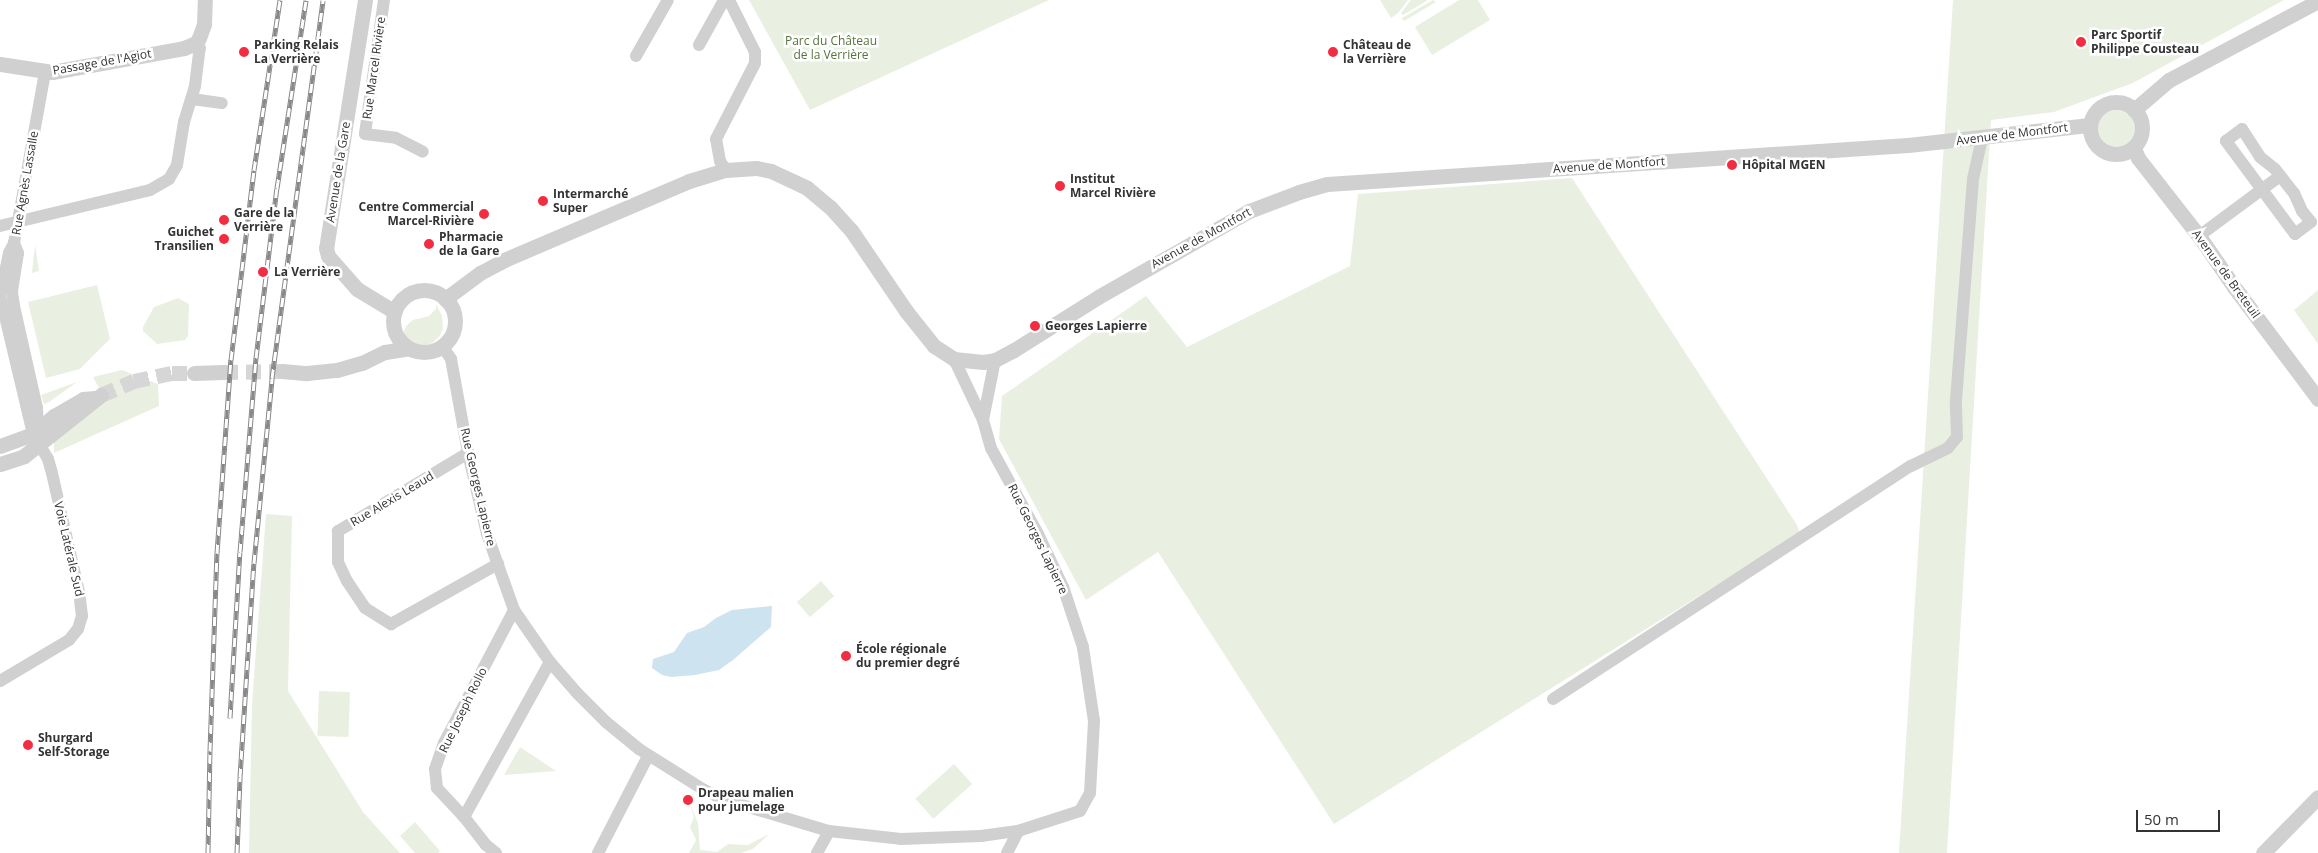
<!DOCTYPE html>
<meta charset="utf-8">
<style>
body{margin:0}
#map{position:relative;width:2318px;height:853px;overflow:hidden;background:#fff;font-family:"Open Sans",sans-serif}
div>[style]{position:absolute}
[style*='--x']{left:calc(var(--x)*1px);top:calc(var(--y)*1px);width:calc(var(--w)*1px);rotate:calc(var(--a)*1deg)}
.green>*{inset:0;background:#e9f0e1;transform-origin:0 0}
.round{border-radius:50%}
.water>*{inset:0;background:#cde3f0}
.tertiary-tunnel>*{height:15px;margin-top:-7.5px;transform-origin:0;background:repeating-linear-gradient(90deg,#d6d6d6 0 15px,transparent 0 23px)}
.minor>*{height:12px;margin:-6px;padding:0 6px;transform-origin:6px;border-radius:6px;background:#d0d0d0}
.tertiary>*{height:15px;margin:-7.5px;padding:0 7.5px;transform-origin:7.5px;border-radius:7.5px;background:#d0d0d0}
.tertiary>.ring{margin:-7.5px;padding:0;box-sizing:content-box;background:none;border:15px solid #d0d0d0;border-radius:50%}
.rail>*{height:5px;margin-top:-2.5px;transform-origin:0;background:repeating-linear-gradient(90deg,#fff 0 9px,#888 0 18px);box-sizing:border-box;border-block:1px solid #888}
.dots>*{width:14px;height:14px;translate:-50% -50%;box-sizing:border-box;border:2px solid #fff;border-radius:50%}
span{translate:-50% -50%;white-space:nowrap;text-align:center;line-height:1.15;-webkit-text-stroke:5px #fff;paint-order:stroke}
.poi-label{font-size:12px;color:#333;font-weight:700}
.left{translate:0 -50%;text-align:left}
.right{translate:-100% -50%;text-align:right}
.park-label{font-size:12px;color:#57733c}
.street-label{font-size:12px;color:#333}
.scale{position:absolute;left:2136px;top:810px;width:84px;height:22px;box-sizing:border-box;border:2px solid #333;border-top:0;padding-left:6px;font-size:15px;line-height:18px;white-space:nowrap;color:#333;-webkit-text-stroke:4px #fff;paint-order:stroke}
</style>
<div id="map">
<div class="green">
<div style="clip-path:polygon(749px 0,1049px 0,810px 110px)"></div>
<div style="clip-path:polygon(1380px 0,1408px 0,1398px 13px,1391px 18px)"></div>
<div style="clip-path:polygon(1411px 0,1428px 0,1403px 15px,1401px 13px)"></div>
<div style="clip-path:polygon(1433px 0,1436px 2px,1404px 21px,1402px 18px)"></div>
<div style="clip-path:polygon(1459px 0,1478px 0,1490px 20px,1432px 55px,1415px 27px)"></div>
<div style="clip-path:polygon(1953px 0,2284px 0,2133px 83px,2054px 112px,1991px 120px,1947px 853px,1899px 853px)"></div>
<div class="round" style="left:2096px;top:110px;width:40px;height:40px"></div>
<div style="clip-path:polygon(1572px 178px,1797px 525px,1800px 533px,1334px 824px,1158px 552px,1086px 600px,999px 439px,1002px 396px,1146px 296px,1187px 347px,1350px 266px,1358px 194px)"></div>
<div style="clip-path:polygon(35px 245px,39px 271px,32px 273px)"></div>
<div style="clip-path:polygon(471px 247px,477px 250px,474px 256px,468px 258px,459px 254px,460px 250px,464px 248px)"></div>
<div style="clip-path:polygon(97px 285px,110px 339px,80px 369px,46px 378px,28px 302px)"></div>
<div style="clip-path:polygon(2318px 290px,2318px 344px,2294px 310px)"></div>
<div style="clip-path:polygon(178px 298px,189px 304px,188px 336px,185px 340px,157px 344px,143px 331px,143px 327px,154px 307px)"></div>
<div style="clip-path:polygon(436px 304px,442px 316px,443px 329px,439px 337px,432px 343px,424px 346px,413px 343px,405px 338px,403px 334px,406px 326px,413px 320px,429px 316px,436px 309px)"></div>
<div style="clip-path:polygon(122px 370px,158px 384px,159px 406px,54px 453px,54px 442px,106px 401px,93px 377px)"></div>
<div style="clip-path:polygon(77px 382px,49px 402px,44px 404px,41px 395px)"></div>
<div style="clip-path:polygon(266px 514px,292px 516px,288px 691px,363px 812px,400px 853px,249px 853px,252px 704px)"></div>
<div style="left:821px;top:581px;width:20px;height:32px;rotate:49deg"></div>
<div style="left:319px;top:691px;width:31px;height:45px;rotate:2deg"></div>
<div style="clip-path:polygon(520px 747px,556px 771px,504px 775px)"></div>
<div style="left:954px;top:764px;width:27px;height:52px;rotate:48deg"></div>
<div style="clip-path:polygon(688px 800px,698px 823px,700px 850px,717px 852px,728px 844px,748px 845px,769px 834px,753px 849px,741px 853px,689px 853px,696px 840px,690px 827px,694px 817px)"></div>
<div style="clip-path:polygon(415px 822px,440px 851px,438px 853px,415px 853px,400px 836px)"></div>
</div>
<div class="water">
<div style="clip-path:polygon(772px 606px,771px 627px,733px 660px,719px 670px,695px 675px,671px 677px,662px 675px,652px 668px,653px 659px,674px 652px,687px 633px,704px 627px,716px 618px,732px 610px)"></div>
</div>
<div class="tertiary-tunnel">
<div style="--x:223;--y:372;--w:59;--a:-1"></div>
<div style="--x:101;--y:395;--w:36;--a:-23"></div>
<div style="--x:134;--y:381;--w:39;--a:-12"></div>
<div style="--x:172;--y:373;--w:22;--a:0"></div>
</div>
<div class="minor">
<div style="--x:384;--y:0;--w:135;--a:98.1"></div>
<div style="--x:365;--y:134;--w:31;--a:7"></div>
<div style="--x:396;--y:138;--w:30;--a:27"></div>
<div style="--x:699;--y:45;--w:51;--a:-60.9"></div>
<div style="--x:636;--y:56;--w:64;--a:-60.3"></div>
<div style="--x:192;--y:99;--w:30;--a:8"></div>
<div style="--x:2242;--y:129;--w:33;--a:57"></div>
<div style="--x:2260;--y:157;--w:19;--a:39"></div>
<div style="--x:2275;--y:169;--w:31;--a:52"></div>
<div style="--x:2294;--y:193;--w:20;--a:66"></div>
<div style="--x:2302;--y:211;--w:14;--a:51"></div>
<div style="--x:2311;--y:222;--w:20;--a:143"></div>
<div style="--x:2295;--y:234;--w:116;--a:-126.6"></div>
<div style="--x:2226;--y:141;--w:20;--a:-37"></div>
<div style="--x:726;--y:170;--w:11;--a:-124"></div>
<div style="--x:720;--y:161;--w:22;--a:-100"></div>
<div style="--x:716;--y:139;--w:85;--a:-62.8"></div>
<div style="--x:755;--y:63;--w:11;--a:-90"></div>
<div style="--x:755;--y:52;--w:58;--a:-116.6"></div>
<div style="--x:0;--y:226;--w:154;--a:-13.5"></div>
<div style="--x:150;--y:190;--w:22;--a:-30"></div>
<div style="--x:169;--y:179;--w:16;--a:-60"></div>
<div style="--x:177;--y:165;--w:44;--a:-80.8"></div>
<div style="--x:184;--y:122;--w:38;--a:-73"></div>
<div style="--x:195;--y:86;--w:38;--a:-83"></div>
<div style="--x:200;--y:48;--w:6;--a:-129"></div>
<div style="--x:2199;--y:236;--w:101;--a:-36.5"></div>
<div style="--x:14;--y:243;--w:11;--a:68"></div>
<div style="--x:18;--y:253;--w:39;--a:99"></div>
<div style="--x:12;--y:292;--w:14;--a:82"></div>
<div style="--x:14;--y:306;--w:105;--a:77.3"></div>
<div style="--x:37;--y:408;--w:22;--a:87"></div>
<div style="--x:442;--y:346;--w:16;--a:55"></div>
<div style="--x:451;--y:359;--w:96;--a:79.7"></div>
<div style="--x:468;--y:453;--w:83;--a:76.8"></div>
<div style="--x:487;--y:534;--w:81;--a:70.4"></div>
<div style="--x:514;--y:610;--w:63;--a:55.3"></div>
<div style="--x:550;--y:662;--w:41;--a:48.9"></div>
<div style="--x:577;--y:693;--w:41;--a:45"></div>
<div style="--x:606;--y:722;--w:43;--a:39.3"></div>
<div style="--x:639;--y:749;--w:77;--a:32.2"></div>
<div style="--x:704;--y:790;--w:23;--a:25"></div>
<div style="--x:725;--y:800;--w:109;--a:16.6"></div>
<div style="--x:829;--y:831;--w:72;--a:6.3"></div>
<div style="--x:901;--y:839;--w:80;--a:-2.1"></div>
<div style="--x:981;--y:836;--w:37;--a:-8"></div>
<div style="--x:1018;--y:831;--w:65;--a:-17.9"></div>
<div style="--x:1080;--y:811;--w:21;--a:-61"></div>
<div style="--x:1090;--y:793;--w:72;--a:-86.8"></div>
<div style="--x:1094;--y:721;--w:75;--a:-98.5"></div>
<div style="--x:1083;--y:647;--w:63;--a:-108.4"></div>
<div style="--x:1063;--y:587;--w:59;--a:-115.3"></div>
<div style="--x:1038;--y:534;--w:98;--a:-118.7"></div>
<div style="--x:991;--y:448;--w:29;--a:-106"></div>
<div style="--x:983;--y:420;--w:68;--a:-115.4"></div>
<div style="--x:983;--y:420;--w:61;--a:-78.7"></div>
<div style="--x:468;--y:453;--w:152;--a:149"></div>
<div style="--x:338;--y:531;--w:31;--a:90"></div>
<div style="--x:338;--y:562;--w:21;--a:65"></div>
<div style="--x:347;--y:581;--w:32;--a:56"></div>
<div style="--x:365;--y:608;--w:31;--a:32"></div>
<div style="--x:391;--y:624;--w:123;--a:-29.3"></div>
<div style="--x:0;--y:681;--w:80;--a:-30.7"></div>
<div style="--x:69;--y:640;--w:14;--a:-51"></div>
<div style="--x:78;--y:629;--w:14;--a:-73"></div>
<div style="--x:82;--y:616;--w:24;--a:-97"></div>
<div style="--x:79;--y:592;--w:122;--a:-102.8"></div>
<div style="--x:52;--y:473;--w:15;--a:-106"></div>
<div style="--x:48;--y:459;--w:29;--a:-121"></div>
<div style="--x:33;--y:434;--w:142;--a:-103.4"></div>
<div style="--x:0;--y:296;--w:44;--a:-78.2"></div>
<div style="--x:9;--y:253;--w:11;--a:-63"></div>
<div style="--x:14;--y:243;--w:174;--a:-79.7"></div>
<div style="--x:1553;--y:699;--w:427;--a:-33.1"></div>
<div style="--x:1911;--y:466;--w:41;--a:-25.9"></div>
<div style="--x:1948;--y:448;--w:14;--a:-51"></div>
<div style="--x:1957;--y:437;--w:37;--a:-92"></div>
<div style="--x:1956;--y:400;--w:222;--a:-85.6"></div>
<div style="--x:1973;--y:179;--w:42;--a:-77.6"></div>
<div style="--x:464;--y:817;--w:177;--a:-61"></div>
<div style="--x:496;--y:853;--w:13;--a:-141"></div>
<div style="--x:486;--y:845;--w:36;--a:-128"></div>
<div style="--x:464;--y:817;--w:40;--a:-133"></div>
<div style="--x:437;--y:788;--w:19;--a:-96"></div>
<div style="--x:435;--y:769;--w:28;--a:-71"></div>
<div style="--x:444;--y:743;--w:150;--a:-62.2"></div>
<div style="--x:598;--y:853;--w:109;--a:-62.7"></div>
<div style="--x:817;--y:853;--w:25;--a:-61"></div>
<div style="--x:1007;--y:853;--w:25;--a:-63"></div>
</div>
<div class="tertiary">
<div style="--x:365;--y:0;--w:251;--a:98.9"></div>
<div style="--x:326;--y:248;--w:8;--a:76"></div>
<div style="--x:328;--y:256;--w:44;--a:48.7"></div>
<div style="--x:357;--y:289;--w:44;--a:31.2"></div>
<div style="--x:0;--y:64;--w:53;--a:8.7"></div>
<div style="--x:52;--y:72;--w:134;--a:-10.3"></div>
<div style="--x:184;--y:48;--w:13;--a:-23"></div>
<div style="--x:196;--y:43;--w:6;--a:-59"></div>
<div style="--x:199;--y:38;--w:15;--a:-70"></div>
<div style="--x:204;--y:24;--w:24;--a:-88"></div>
<div class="ring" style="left:2090px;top:102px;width:37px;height:37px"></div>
<div style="--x:2134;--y:110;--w:46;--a:-40.6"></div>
<div style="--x:2169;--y:80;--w:169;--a:-27.9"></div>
<div style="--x:2134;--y:148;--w:11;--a:68"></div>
<div style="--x:2138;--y:158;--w:99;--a:52"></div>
<div style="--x:2199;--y:236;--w:62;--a:55.5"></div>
<div style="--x:2234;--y:287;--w:140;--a:53.1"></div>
<div class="ring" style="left:393px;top:290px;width:47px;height:47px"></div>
<div style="--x:445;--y:299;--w:44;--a:-36.6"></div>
<div style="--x:480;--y:273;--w:27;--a:-28"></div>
<div style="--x:504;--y:260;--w:201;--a:-23.1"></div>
<div style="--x:689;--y:181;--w:39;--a:-17"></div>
<div style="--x:726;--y:170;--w:30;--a:-4"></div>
<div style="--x:756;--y:168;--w:15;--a:11"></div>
<div style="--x:771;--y:171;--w:40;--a:25"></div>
<div style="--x:807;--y:188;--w:30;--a:40"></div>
<div style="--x:830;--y:207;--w:31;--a:48"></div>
<div style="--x:851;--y:230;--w:98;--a:55.8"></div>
<div style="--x:906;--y:311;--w:45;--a:51.3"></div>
<div style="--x:934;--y:346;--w:24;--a:33"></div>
<div style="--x:954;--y:359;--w:29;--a:6"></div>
<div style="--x:983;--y:362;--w:12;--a:-9"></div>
<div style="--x:995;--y:360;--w:21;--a:-28"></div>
<div style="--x:1014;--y:350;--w:99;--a:-32.2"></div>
<div style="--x:1098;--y:297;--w:174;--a:-29.7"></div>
<div style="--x:1249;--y:211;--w:53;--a:-20.8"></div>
<div style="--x:1299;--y:192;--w:29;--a:-16"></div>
<div style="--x:1327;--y:184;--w:582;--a:-3.84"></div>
<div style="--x:1908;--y:145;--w:183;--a:-6.3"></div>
<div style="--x:282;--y:371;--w:25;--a:5"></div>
<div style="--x:307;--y:373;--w:30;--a:-6"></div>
<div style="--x:337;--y:370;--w:26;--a:-16"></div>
<div style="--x:362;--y:363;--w:25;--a:-26"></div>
<div style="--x:385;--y:352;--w:24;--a:-9"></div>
<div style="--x:194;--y:373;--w:29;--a:-2"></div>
<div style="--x:0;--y:446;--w:35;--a:-20"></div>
<div style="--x:33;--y:434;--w:28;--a:-41"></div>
<div style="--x:54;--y:416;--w:34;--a:-30"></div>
<div style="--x:83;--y:399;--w:12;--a:-5"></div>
<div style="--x:0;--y:464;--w:25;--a:-18"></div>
<div style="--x:24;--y:456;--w:98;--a:-38.4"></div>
<div style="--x:2263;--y:853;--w:78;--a:-45.5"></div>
</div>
<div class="rail">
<div style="--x:230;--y:718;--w:166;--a:-86.6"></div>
<div style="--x:240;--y:552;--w:195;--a:-85.3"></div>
<div style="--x:256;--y:358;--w:171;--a:-83"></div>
<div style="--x:277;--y:188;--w:190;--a:-81.2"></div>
<div style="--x:208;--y:853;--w:102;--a:-88.9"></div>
<div style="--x:210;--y:751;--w:198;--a:-88"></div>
<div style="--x:217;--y:553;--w:194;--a:-85.9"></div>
<div style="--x:231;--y:360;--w:191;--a:-83.1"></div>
<div style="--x:254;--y:170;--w:172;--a:-81.3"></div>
<div style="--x:237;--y:853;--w:76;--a:-87.7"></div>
<div style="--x:240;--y:777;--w:214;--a:-86.3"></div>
<div style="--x:254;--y:563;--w:186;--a:-84.4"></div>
<div style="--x:272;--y:378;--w:381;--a:-82.3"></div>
</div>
<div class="dots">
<div style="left:2081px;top:42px;background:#f22d41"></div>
<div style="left:244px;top:52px;background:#f22d41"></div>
<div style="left:1333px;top:52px;background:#f22d41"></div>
<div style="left:1732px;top:165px;background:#f22d41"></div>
<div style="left:1060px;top:186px;background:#f22d41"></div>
<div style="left:543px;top:201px;background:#f22d41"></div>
<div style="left:484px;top:214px;background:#f22d41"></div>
<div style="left:224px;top:220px;background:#f22d41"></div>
<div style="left:224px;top:239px;background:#f22d41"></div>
<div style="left:429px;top:244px;background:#f22d41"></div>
<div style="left:263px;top:272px;background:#f22d41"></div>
<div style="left:1035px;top:326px;background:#f22d41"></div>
<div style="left:846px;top:656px;background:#f22d41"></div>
<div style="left:28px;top:745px;background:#f22d41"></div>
<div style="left:688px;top:800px;background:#f22d41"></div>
</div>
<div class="poi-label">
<span class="left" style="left:2091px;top:42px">Parc Sportif<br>Philippe Cousteau</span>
<span class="left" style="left:254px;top:52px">Parking Relais<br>La Verrière</span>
<span class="left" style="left:1343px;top:52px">Château de<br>la Verrière</span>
<span class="left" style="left:1742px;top:165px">Hôpital MGEN</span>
<span class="left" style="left:1070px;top:186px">Institut<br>Marcel Rivière</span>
<span class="left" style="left:553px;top:201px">Intermarché<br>Super</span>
<span class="right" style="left:474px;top:214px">Centre Commercial<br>Marcel-Rivière</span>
<span class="left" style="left:234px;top:220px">Gare de la<br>Verrière</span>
<span class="right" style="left:214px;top:239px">Guichet<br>Transilien</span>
<span class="left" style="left:439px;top:244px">Pharmacie<br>de la Gare</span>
<span class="left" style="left:274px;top:272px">La Verrière</span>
<span class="left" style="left:1045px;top:326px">Georges Lapierre</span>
<span class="left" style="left:856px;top:656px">École régionale<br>du premier degré</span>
<span class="left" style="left:38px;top:745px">Shurgard<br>Self-Storage</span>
<span class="left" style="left:698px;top:800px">Drapeau malien<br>pour jumelage</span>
</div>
<div class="park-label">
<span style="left:831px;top:48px">Parc du Château<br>de la Verrière</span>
</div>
<div class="street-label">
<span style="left:102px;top:62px;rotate:-10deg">Passage de l'Agiot</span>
<span style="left:374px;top:68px;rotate:-82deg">Rue Marcel Rivière</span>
<span style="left:2012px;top:134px;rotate:-7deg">Avenue de Montfort</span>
<span style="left:1609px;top:165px;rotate:-4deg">Avenue de Montfort</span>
<span style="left:338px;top:172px;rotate:-81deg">Avenue de la Gare</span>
<span style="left:25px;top:183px;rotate:-80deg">Rue Agnès Lassalle</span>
<span style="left:1201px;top:238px;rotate:-29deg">Avenue de Montfort</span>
<span style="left:2226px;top:274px;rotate:54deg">Avenue de Breteuil</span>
<span style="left:478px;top:487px;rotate:77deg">Rue Georges Lapierre</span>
<span style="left:392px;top:499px;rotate:-31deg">Rue Alexis Leaud</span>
<span style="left:1038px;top:539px;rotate:64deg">Rue Georges Lapierre</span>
<span style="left:69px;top:549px;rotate:77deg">Voie Latérale Sud</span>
<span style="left:463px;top:710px;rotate:-64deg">Rue Joseph Rollo</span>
</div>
<div class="scale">50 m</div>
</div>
